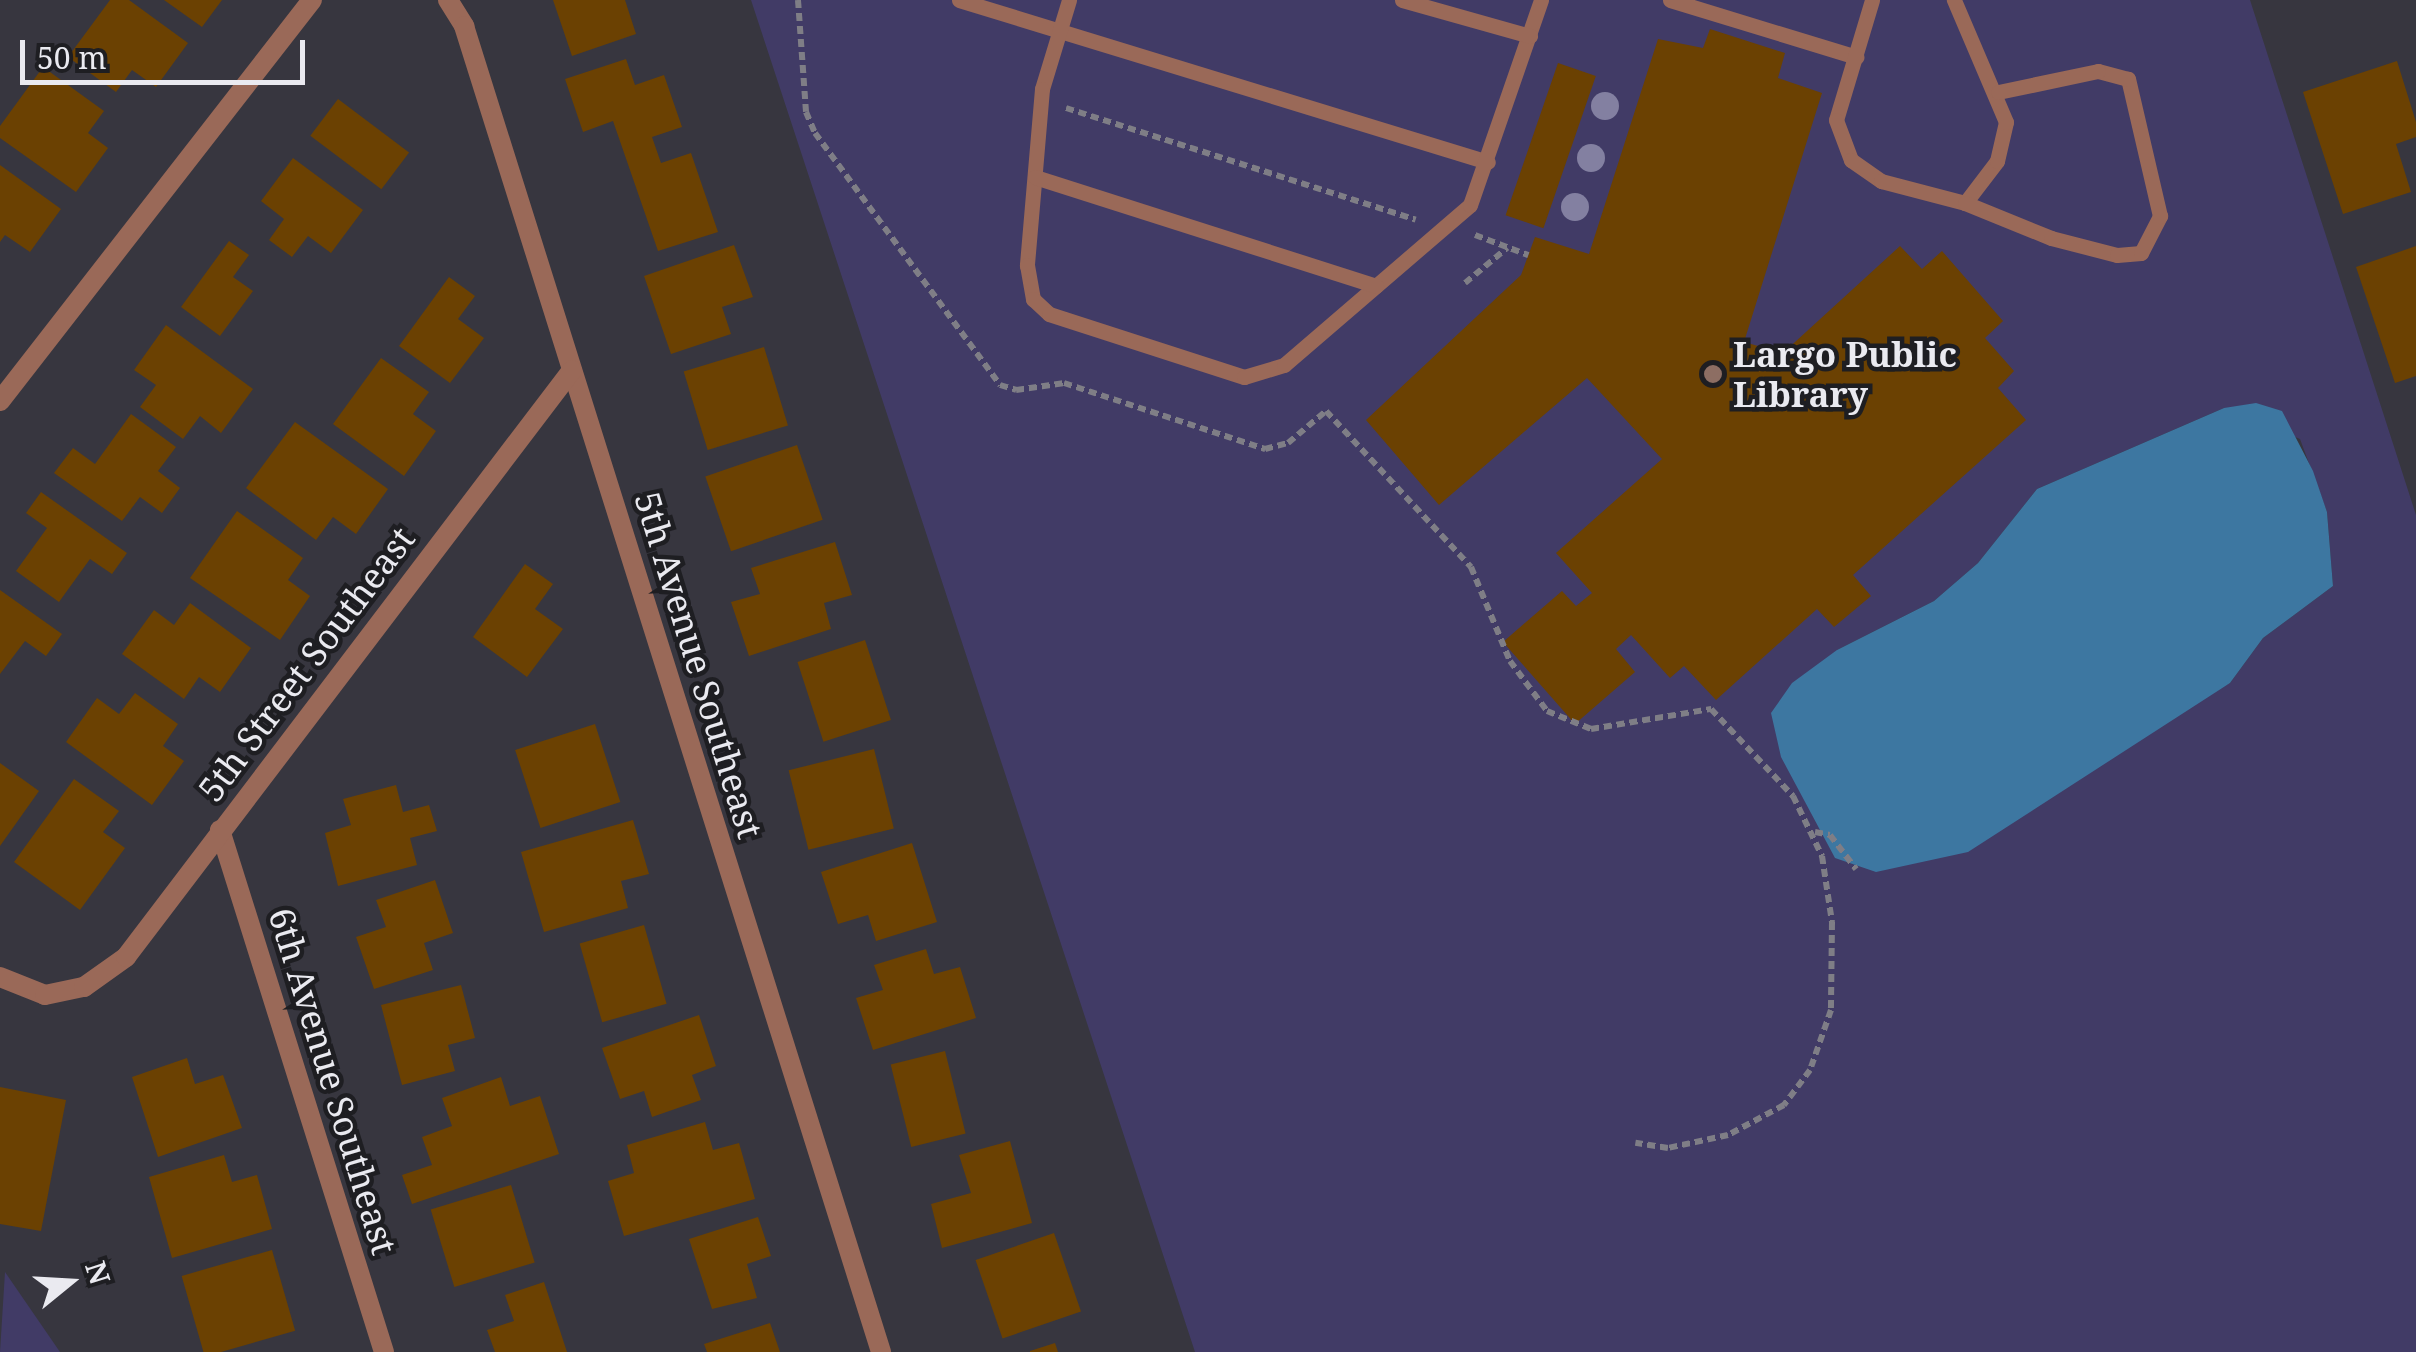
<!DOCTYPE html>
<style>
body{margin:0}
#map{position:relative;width:2416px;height:1352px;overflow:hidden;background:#37363f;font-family:"Noto Serif",serif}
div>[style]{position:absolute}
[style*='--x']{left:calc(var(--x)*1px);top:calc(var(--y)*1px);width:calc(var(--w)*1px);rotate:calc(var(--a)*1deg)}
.green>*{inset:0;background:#413b66}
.water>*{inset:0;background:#3d77a1}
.building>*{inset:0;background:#6b4102;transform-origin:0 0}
.path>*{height:6px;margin-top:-3px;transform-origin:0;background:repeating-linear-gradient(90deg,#7f7e86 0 8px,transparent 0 13px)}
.service>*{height:15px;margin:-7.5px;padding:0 7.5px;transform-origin:7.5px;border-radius:7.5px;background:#9a6958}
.minor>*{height:20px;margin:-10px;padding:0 10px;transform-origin:10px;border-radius:10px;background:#9a6958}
.trees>*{width:28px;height:28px;margin:-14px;border-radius:50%;background:#8380a1}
.dots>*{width:28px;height:28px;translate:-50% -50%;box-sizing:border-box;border:5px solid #1e1e22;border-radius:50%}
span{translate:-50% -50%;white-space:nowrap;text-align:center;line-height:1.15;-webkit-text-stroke:9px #1e1e22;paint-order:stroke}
.poi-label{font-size:35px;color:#eaeaf0;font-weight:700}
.left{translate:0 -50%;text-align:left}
.street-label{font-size:35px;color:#eaeaf0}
.north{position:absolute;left:20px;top:1232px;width:100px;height:100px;-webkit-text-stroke:8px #1e1e22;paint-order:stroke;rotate:72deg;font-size:28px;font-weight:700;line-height:40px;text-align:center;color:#eaeaf0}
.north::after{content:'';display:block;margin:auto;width:35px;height:45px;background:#eaeaf0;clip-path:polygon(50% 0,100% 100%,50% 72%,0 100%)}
.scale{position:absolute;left:20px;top:40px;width:285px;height:45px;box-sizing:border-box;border:5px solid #eaeaf0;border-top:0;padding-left:12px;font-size:30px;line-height:35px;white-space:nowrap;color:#eaeaf0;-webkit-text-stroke:8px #1e1e22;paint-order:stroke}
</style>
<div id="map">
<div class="green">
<div style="clip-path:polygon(evenodd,751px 0,2250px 0,2416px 515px,2416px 1352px,1195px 1352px,751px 0,2224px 408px,2300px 439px,2327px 512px,2333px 586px,2263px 638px,2230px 683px,2173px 714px,1837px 650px,1934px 601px,1978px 563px,2037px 489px,2224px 408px)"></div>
<div style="clip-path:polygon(5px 1272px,60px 1352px,0 1352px)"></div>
</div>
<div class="water">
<div style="clip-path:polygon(2256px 403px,2282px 411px,2313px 471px,2327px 512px,2333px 586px,2263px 638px,2230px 683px,1968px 852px,1876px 872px,1835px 858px,1781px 757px,1771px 713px,1792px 683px,1837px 650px,1934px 601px,1978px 563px,2037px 489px,2224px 408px)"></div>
</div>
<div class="building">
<div style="clip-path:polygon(110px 0,129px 0,188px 43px,156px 87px,132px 70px,116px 92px,68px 57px)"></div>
<div style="clip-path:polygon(164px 0,222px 0,202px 27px)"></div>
<div style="clip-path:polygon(553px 0,625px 0,636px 34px,572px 56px)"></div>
<div style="clip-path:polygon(1710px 29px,1785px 53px,1778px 78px,1822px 93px,1744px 342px,1783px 353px,1900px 246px,1922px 269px,1942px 251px,2003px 321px,1985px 338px,2014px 371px,1998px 388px,2026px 420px,1853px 575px,1871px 596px,1834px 627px,1817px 609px,1716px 700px,1684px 666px,1670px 678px,1631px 635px,1616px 649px,1635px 672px,1575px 724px,1503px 642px,1562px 591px,1576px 606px,1592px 593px,1556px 553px,1662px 459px,1587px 378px,1439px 505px,1366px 420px,1521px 275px,1535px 237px,1589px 254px,1658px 39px,1703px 48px)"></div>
<div style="clip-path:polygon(626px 59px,635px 85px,664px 75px,682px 127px,652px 137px,661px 163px,691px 153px,718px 232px,658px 251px,613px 121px,583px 132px,565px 79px)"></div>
<div style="clip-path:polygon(2397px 61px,2416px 122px,2416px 137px,2396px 144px,2411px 192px,2343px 214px,2303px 92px)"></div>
<div style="left:1558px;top:63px;width:40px;height:161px;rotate:19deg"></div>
<div style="clip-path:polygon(43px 67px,104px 111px,88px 133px,108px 148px,76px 192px,0 138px,0 126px)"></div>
<div style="left:338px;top:99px;width:89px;height:46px;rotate:37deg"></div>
<div style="clip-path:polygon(293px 158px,363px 210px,331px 253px,308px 236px,292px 257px,269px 240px,284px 219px,261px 201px)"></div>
<div style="clip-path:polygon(0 165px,61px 209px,30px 252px,5px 235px,0 242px)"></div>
<div style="clip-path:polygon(229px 241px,249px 255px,233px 277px,253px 291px,220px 336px,181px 307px)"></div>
<div style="clip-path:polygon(734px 245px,753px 297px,722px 307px,731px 334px,671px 354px,644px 276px)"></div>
<div style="clip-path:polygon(2416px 246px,2416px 376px,2395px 383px,2356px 267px)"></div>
<div style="clip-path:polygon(449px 277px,475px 296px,458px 319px,484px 338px,450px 383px,399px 346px)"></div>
<div style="clip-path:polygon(166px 325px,253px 389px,221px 433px,200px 416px,183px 439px,140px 407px,156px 385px,134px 370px)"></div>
<div style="left:764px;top:347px;width:82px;height:84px;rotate:73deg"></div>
<div style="clip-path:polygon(381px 358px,429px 392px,413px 414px,436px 431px,404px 476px,333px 424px)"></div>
<div style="clip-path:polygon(131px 414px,176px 447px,158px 471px,180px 488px,162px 513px,140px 497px,122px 521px,54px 473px,73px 448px,95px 464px)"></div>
<div style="clip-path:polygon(295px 422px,388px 489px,356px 534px,333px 517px,316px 540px,246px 488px)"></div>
<div style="left:797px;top:445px;width:79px;height:97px;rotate:71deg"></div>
<div style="clip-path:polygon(41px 492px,127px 553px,112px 574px,90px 559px,59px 602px,16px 571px,47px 528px,26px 513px)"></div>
<div style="clip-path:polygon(237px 511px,303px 558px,288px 580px,310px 596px,280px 640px,190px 578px)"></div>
<div style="clip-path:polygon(835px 542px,852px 595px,824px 603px,831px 629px,749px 656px,731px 602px,760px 594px,751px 568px)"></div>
<div style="clip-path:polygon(525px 564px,553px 584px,535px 609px,563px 629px,527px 677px,473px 637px)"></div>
<div style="clip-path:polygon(0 590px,62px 634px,46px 656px,25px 641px,0 674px)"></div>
<div style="clip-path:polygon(190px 603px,251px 648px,220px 692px,199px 677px,184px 699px,122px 654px,154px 610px,174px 625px)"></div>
<div style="left:865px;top:640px;width:84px;height:71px;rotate:72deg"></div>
<div style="clip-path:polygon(135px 693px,178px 724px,163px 746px,184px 761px,152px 805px,66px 742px,97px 698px,119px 714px)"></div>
<div style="left:595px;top:724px;width:82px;height:84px;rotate:72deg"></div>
<div style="left:874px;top:749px;width:82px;height:88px;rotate:76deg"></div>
<div style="clip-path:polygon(0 763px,39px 791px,0 846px)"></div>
<div style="clip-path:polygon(74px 779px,119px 811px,103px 832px,125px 848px,80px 910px,14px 862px)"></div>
<div style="clip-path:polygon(396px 785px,403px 812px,429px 805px,437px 831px,410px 838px,417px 865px,338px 886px,325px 833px,351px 825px,343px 799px)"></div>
<div style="clip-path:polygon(633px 820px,649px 874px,621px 881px,628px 908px,544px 932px,521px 852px)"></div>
<div style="clip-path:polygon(912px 843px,937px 922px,876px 941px,868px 915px,838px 924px,821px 872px)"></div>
<div style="clip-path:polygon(435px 880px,453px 933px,424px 943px,433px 970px,374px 989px,356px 937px,386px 927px,376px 900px)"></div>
<div style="left:644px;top:925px;width:82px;height:67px;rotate:74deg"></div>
<div style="clip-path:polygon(926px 949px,934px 974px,960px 967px,976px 1018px,873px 1050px,856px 998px,883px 990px,874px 965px)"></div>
<div style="clip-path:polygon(461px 985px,475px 1038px,448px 1045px,455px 1071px,402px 1085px,381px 1005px)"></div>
<div style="clip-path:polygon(699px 1015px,716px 1066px,692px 1075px,701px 1100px,652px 1117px,644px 1091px,620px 1099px,602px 1048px)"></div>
<div style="left:945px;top:1051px;width:85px;height:56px;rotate:76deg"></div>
<div style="clip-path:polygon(187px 1058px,195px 1084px,223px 1075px,242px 1128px,158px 1157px,132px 1077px)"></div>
<div style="clip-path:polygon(501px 1077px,510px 1106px,540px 1096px,559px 1154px,412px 1204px,402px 1175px,432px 1165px,422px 1137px,452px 1126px,442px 1098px)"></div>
<div style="clip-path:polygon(0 1087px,66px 1100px,41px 1231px,0 1224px)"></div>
<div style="clip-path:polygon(705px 1122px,713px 1150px,739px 1143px,755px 1199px,624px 1236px,608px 1181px,634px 1173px,627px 1145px)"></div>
<div style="clip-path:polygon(1010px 1141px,1032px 1223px,942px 1248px,931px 1204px,971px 1193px,959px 1155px)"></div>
<div style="clip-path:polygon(224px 1155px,232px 1182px,257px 1175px,272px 1229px,172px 1258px,149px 1177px)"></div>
<div style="left:511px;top:1185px;width:81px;height:84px;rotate:73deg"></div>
<div style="clip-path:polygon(758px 1217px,771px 1256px,747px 1264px,757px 1298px,712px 1309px,689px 1239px)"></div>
<div style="left:1054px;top:1233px;width:83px;height:83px;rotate:71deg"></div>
<div style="left:272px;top:1250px;width:84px;height:94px;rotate:74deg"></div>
<div style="clip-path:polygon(544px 1282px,567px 1352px,495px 1352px,487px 1330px,514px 1321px,505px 1295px)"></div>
<div style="clip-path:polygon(770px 1323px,780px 1352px,707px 1352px,704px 1344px)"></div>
<div style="clip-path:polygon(1055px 1343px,1058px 1352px,1030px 1352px,1030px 1351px)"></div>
</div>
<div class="path">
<div style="--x:798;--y:0;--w:112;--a:85.9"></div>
<div style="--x:806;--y:112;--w:23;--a:67"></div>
<div style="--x:815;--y:133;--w:313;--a:53.7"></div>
<div style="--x:1000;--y:385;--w:17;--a:17"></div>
<div style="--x:1016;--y:390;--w:49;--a:-8.3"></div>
<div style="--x:1064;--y:383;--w:212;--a:18.2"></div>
<div style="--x:1265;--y:449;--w:24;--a:-15"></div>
<div style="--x:1288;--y:443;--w:50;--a:-40.1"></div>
<div style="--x:1326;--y:411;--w:213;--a:47.1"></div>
<div style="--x:1471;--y:567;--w:102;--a:67.5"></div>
<div style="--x:1510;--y:661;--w:62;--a:53.5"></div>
<div style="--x:1547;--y:711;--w:48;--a:22.2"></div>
<div style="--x:1591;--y:729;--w:122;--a:-9.5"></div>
<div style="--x:1711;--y:709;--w:120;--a:46.7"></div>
<div style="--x:1793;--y:796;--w:67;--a:64.2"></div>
<div style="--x:1822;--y:856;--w:67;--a:81.4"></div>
<div style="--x:1832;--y:922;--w:88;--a:90.7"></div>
<div style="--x:1831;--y:1010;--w:64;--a:109.3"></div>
<div style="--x:1810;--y:1070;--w:44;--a:126.6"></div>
<div style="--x:1784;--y:1105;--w:64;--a:151.8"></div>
<div style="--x:1728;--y:1135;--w:61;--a:167.8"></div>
<div style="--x:1668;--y:1148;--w:33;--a:-171"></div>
<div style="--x:1066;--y:108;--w:367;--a:17.7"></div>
<div style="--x:1475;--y:235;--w:57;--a:20.7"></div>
<div style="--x:1465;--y:283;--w:55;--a:-39.8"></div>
<div style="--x:1815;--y:832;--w:15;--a:11"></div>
<div style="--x:1830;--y:835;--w:43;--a:52.6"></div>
</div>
<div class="service">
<div style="--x:959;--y:0;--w:553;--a:17.03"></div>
<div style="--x:1069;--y:0;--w:93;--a:106.9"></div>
<div style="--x:1042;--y:89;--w:177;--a:94.9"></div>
<div style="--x:1027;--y:265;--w:35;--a:80"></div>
<div style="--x:1033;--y:299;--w:22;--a:43"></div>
<div style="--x:1049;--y:314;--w:205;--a:17.9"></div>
<div style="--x:1244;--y:377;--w:42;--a:-16.7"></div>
<div style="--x:1284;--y:365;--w:245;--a:-40.7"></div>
<div style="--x:1470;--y:205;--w:217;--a:-70.9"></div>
<div style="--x:1402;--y:0;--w:133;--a:15.7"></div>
<div style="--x:1670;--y:0;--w:195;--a:17"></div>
<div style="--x:1872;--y:0;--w:125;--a:106.7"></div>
<div style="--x:1836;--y:120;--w:43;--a:69.4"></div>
<div style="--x:1851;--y:160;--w:37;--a:35"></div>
<div style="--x:1881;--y:181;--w:87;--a:14.7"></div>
<div style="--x:1965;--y:203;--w:53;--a:-52.7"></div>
<div style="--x:1997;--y:161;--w:40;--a:-77"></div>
<div style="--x:2006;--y:122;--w:133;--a:-113.1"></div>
<div style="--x:1035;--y:177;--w:358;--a:17.7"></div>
<div style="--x:1965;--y:203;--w:93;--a:22.1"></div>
<div style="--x:2051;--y:238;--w:68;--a:14.4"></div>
<div style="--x:2117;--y:255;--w:24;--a:-5"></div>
<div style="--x:2141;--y:253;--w:42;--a:-62.8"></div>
<div style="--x:2160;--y:216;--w:141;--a:-103.1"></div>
<div style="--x:2128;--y:79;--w:31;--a:-165"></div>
<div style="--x:2098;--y:71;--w:102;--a:168.1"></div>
</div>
<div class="minor">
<div style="--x:448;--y:0;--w:31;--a:58"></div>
<div style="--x:464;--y:26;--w:1390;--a:72.54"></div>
<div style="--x:0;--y:401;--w:508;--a:-52.12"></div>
<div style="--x:220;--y:830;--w:547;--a:72.56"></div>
<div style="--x:0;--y:977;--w:48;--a:21.8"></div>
<div style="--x:45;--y:995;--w:40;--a:-12"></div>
<div style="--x:84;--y:987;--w:52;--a:-35.5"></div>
<div style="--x:126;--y:957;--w:737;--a:-52.77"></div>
</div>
<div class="trees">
<div style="left:1605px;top:106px"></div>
<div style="left:1591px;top:158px"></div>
<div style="left:1575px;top:207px"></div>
</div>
<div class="dots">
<div style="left:1713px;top:374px;background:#8d6e63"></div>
</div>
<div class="poi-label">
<span class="left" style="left:1733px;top:374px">Largo Public<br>Library</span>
</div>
<div class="street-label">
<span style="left:306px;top:664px;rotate:-53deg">5th Street Southeast</span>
<span style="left:699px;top:665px;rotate:73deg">5th Avenue Southeast</span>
<span style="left:333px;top:1081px;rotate:73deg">6th Avenue Southeast</span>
</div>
<div class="north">N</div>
<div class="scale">50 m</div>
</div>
